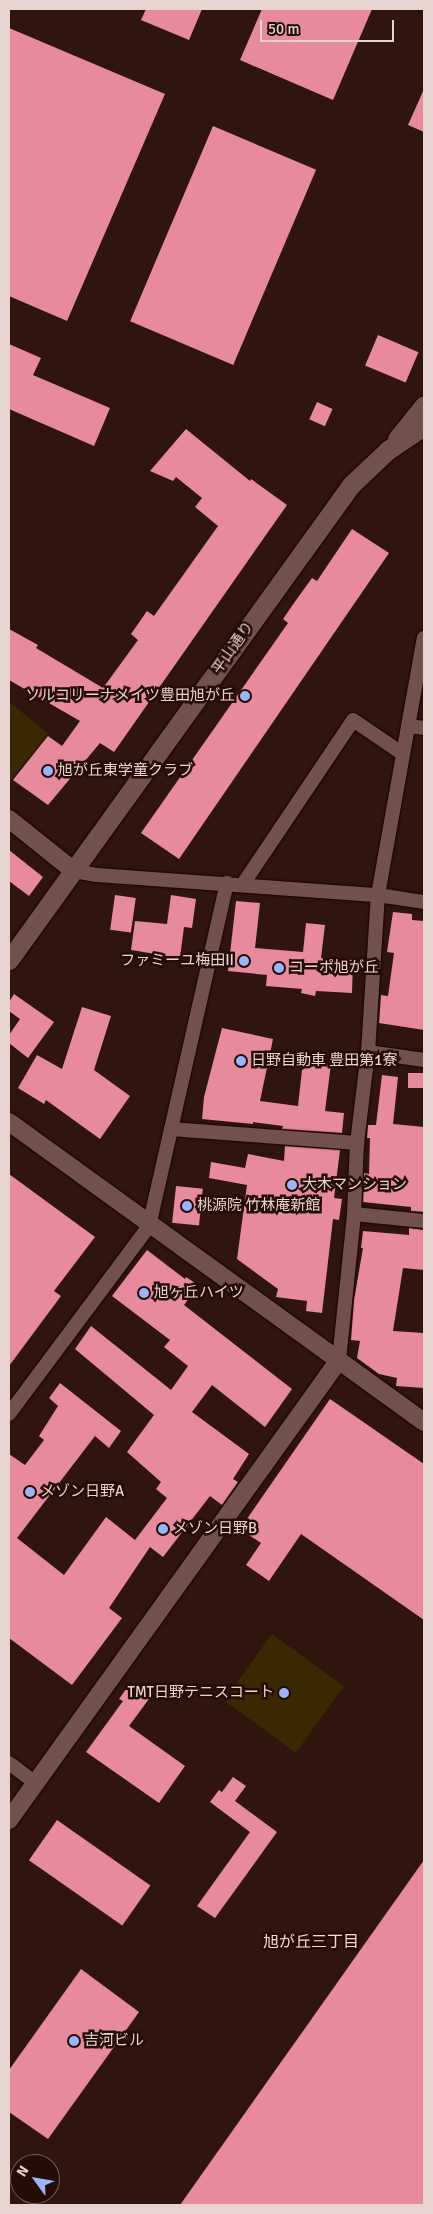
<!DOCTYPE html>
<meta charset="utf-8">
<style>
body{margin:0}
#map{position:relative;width:433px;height:2214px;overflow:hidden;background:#30150f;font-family:Signika,"Noto Sans JP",sans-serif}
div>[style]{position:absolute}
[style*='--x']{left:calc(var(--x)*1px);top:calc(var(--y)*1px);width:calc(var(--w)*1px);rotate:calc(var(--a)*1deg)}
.green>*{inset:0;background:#392800;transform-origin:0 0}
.building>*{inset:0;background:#e78a9c;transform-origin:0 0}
.roads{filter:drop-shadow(0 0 1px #160200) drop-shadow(0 0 1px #160200)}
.minor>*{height:14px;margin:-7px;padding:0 7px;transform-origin:7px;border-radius:7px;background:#71514a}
.tertiary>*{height:18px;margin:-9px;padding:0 9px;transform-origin:9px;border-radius:9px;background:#71514a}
.secondary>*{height:19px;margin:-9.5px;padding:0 9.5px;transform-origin:9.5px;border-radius:9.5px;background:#71514a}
.dots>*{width:14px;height:14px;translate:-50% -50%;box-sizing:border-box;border:2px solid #250c07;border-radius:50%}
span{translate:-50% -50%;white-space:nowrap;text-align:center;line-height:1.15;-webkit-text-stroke:5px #250c07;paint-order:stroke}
.street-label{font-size:15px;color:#e7d3cf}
.poi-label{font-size:15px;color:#e7d3cf}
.right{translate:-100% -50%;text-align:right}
.left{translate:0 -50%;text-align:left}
.neighbourhood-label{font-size:16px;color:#fcd5cd}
.frame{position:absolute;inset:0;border:10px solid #e7d3cf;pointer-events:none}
.north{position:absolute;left:10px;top:2154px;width:50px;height:50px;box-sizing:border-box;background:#250c07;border:1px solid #735c57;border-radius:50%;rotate:302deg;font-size:14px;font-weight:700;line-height:20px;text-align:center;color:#e7d3cf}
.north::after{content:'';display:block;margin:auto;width:18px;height:22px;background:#98b5fd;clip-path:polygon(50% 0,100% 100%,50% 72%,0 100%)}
.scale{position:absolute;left:260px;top:20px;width:134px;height:22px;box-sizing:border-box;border:2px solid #e7d3cf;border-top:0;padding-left:6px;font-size:15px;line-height:18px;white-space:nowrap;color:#e7d3cf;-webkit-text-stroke:4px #250c07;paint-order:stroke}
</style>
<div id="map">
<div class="green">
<div style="clip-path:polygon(9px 702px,48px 733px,9px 782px)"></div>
<div style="left:272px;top:1634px;width:89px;height:82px;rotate:36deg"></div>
</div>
<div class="building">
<div style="clip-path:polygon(146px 9px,202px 9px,189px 40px,141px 20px)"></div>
<div style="clip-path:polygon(262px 9px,372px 9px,333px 100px,240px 60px)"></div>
<div style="clip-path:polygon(9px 28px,165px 94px,67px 321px,9px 296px)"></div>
<div style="clip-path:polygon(424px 89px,424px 132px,408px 125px)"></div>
<div style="left:213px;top:126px;width:112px;height:212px;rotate:23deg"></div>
<div style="left:378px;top:335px;width:44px;height:33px;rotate:23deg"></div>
<div style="clip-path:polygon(9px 344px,41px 358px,33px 375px,110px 408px,94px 446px,9px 409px)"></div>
<div style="left:317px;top:402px;width:17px;height:19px;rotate:24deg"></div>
<div style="clip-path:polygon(186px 429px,250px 481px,251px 479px,287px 505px,114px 752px,100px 743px,48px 805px,13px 780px,48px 736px,62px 746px,80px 721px,9px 680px,9px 629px,38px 645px,36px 648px,103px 688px,138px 640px,131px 634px,147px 611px,154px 616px,218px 526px,195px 507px,202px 498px,176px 477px,173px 481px,150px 471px)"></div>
<div style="clip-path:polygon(352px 529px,389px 553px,179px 859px,141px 833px,288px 623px,283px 619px,294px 603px,312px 578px,317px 581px)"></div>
<div style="clip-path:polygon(9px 850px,43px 877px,29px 896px,9px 881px)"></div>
<div style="left:115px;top:895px;width:21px;height:35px;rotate:8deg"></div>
<div style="clip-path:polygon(171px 895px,196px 899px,192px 928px,184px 927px,180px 958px,131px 950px,135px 921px,167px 924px)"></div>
<div style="clip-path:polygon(236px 901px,260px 903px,255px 948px,303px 952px,306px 923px,325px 925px,321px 958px,353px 960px,352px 993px,316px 991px,315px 996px,301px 993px,302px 989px,266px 986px,267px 975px,228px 971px)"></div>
<div style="clip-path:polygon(393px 912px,412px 914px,412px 920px,424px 921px,424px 1030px,379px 1023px,381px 995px,388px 996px,394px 953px,387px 952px)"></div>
<div style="clip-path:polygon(14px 994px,54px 1022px,28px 1058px,9px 1043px,9px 1035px,20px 1019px,9px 1011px,9px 1002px)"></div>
<div style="clip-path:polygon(82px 1007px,111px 1016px,94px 1070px,130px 1096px,100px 1139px,46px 1100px,44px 1104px,18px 1088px,37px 1055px,62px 1069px)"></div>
<div style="clip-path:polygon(222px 1028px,273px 1039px,260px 1101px,298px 1106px,303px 1061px,331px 1064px,325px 1111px,344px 1113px,342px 1133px,282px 1129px,283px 1126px,253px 1122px,253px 1124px,202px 1119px,204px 1097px)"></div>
<div style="left:408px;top:1073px;width:16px;height:15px"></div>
<div style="clip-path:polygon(382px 1075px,398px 1077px,393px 1124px,424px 1127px,424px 1212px,411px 1211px,411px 1207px,363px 1202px,364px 1173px,369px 1174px,370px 1138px,367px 1138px,368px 1125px,376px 1125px)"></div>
<div style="clip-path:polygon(285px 1146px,340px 1150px,334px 1198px,342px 1199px,339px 1220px,333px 1219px,322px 1313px,306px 1311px,307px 1301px,276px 1297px,278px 1289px,237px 1259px,247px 1185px,209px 1178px,211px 1162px,245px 1168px,248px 1154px,284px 1161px)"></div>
<div style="clip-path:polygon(9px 1174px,95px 1237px,54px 1291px,61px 1296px,9px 1366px)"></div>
<div style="left:176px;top:1186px;width:27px;height:37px;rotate:6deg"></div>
<div style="clip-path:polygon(409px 1228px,424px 1230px,424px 1270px,403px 1268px,393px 1331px,424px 1333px,424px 1388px,396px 1386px,397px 1378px,379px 1374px,357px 1358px,360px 1341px,351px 1340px,354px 1300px,363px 1248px,361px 1248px,363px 1231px,409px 1235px)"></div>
<div style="clip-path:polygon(147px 1250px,185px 1279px,186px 1277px,198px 1285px,184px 1305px,292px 1389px,265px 1427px,212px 1385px,192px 1412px,249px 1454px,233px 1479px,238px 1482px,222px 1505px,210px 1496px,163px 1557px,150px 1547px,109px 1608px,122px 1618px,72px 1685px,9px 1638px,9px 1454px,25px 1465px,44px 1440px,39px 1436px,58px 1406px,49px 1398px,60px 1383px,121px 1431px,109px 1448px,95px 1436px,17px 1538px,64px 1575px,106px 1517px,135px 1540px,167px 1498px,156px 1489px,161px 1482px,127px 1452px,154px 1415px,75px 1349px,91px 1326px,171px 1390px,188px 1366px,164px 1347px,170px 1340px,112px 1296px)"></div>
<div style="clip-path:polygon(330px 1399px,424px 1464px,424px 1620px,301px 1534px,269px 1581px,246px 1565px,261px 1543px,240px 1529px)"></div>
<div style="clip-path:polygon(129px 1685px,149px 1699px,129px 1726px,185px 1766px,159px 1803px,86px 1752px,123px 1701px,119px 1699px)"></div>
<div style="clip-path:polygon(233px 1777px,246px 1786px,235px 1801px,277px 1832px,215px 1918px,197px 1906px,250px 1832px,210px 1802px,219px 1790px,222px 1792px)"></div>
<div style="left:57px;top:1820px;width:114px;height:49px;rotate:35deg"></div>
<div style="clip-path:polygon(424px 1860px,424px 2205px,180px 2205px)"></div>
<div style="clip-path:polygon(81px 1969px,139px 2012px,48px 2139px,9px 2112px,9px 2070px)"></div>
</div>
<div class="roads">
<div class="minor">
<div style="--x:408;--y:726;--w:16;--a:7"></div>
<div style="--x:74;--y:871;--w:23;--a:10"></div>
<div style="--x:97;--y:875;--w:282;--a:4.1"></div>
<div style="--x:378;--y:895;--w:47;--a:8.7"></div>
<div style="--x:243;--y:884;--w:197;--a:-56.1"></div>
<div style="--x:353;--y:720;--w:60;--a:34.2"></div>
<div style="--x:368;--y:1052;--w:57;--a:8.1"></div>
<div style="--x:171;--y:1129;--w:187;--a:4.3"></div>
<div style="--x:354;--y:1214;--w:70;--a:5.7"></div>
<div style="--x:339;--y:1360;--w:147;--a:-84.1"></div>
<div style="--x:354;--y:1214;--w:71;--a:-87.6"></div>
<div style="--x:357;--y:1143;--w:92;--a:-83.1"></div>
<div style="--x:368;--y:1052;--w:157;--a:-86.4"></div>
<div style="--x:378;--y:895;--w:261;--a:-79.9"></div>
<div style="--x:9;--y:1414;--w:234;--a:-53.3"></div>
<div style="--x:149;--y:1226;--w:352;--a:-77.2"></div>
<div style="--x:9;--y:1763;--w:34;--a:37"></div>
</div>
<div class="tertiary">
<div style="--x:9;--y:819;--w:83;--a:38.7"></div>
<div style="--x:9;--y:1122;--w:512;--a:35.86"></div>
<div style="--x:9;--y:1820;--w:566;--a:-54.34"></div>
</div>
<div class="secondary">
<div style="--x:397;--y:439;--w:43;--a:-51.5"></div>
<div style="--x:9;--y:960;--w:585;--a:-54.25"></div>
<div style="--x:351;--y:485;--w:51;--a:-43.4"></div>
<div style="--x:388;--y:450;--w:43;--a:-33.7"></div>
</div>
</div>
<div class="dots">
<div style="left:245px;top:696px;background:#98b5fd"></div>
<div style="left:48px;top:771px;background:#98b5fd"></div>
<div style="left:244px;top:961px;background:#98b5fd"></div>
<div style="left:279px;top:968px;background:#98b5fd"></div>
<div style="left:241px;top:1061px;background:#98b5fd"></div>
<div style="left:292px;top:1185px;background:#98b5fd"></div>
<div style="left:187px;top:1206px;background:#98b5fd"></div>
<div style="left:144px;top:1293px;background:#98b5fd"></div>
<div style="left:30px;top:1492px;background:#98b5fd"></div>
<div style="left:163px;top:1529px;background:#98b5fd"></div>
<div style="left:284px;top:1693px;background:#98b5fd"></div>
<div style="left:74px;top:2041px;background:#98b5fd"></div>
</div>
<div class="street-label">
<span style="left:233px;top:648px;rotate:-55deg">平山通り</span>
</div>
<div class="poi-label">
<span class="right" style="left:235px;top:696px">ソルコリーナメイツ豊田旭が丘</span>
<span class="left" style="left:58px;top:771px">旭が丘東学童クラブ</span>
<span class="right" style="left:234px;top:961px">ファミーユ梅田II</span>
<span class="left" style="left:289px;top:968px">コーポ旭が丘</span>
<span class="left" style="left:251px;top:1061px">日野自動車 豊田第1寮</span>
<span class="left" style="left:302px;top:1185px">大木マンション</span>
<span class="left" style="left:197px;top:1206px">桃源院 竹林庵新館</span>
<span class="left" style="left:154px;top:1293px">旭ヶ丘ハイツ</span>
<span class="left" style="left:40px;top:1492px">メゾン日野A</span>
<span class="left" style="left:173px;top:1529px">メゾン日野B</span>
<span class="right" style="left:274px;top:1693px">TMT日野テニスコート</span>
<span class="left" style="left:84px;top:2041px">吉河ビル</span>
</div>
<div class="neighbourhood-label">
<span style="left:311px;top:1942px">旭が丘三丁目</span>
</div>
<div class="frame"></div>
<div class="north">N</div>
<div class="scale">50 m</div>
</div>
